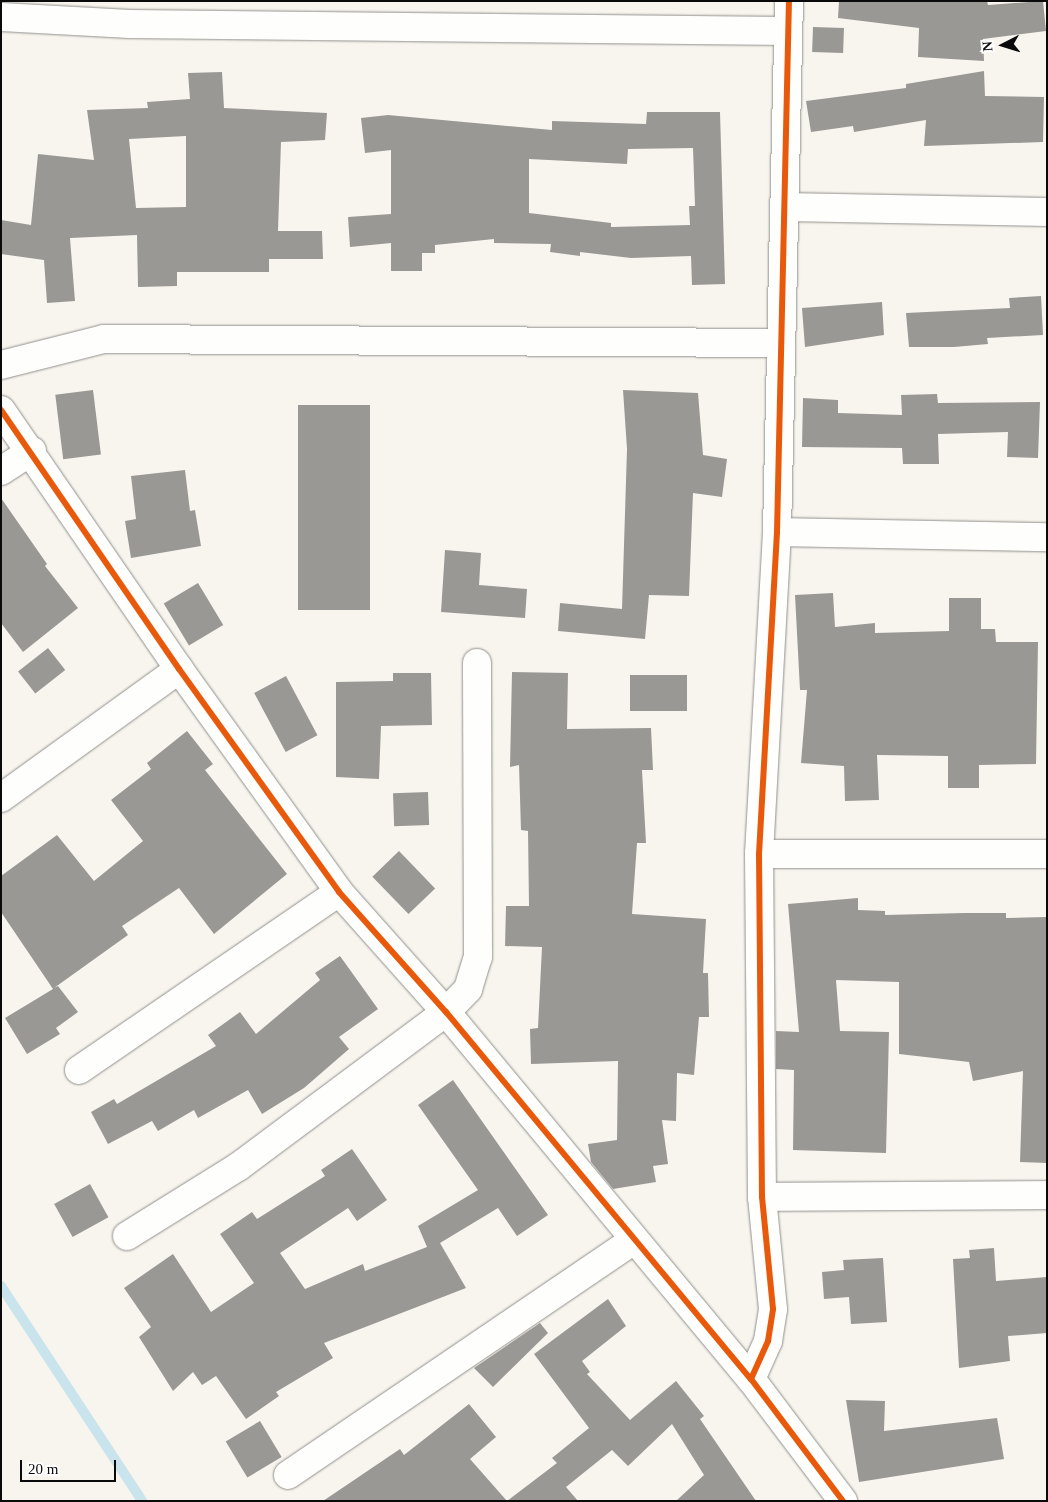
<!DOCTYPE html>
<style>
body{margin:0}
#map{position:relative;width:1048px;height:1502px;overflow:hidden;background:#f8f5ee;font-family:Georgia,serif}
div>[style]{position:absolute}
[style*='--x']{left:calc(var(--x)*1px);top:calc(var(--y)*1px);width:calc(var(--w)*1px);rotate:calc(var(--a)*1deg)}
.stream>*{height:10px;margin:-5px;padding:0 5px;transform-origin:5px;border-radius:5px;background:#c9e4ed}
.building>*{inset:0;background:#9a9894;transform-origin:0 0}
.roads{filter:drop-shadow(0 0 1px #91908d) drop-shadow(0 0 1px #91908d)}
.street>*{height:28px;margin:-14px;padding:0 14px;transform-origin:14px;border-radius:14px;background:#fefefc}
.cycleway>*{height:6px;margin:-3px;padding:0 3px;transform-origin:3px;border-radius:3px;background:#e8590c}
span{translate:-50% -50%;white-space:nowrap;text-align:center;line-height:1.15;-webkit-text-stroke:5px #fff;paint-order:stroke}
.frame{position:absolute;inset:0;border:2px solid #0a0a0a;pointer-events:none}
.north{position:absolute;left:978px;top:20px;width:50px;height:50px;-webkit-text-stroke:4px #fff;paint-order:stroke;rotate:265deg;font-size:14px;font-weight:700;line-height:20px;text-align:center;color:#0a0a0a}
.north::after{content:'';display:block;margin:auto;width:18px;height:22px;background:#0a0a0a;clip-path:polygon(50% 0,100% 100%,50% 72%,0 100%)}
.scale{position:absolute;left:20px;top:1460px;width:96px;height:22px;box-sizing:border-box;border:2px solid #0a0a0a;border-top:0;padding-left:6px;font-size:15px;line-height:18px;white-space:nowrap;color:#0a0a0a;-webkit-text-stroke:4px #fff;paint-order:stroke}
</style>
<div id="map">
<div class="stream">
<div style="--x:1;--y:1286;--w:257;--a:56.7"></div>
</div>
<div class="building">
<div style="clip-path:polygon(839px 1px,987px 1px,988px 5px,1043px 1px,1046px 31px,983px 39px,984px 61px,918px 57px,919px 28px,838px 18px)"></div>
<div style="left:813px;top:27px;width:31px;height:25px;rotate:2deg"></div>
<div style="clip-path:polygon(984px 71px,985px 96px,1044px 97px,1043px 142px,924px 146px,926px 120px,854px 132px,853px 126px,811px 132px,806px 101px,906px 88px,906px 84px)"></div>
<div style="clip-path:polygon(evenodd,222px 72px,224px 108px,327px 113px,325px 140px,281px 142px,278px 231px,322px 231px,323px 259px,269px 259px,269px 272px,177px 272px,177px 286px,138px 287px,137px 235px,70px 238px,75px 301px,47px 303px,44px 260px,1px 254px,1px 220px,31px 225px,38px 154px,94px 160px,87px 110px,148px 108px,147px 102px,190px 99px,188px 73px,222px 72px,186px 136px,186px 207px,136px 208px,129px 139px,186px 136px)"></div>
<div style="clip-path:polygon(evenodd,647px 112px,720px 112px,725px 284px,692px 285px,691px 256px,631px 258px,580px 252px,580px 256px,550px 252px,551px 244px,494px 243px,494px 239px,435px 245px,435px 253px,422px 253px,422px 271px,391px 271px,391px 243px,350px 247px,348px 217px,391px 214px,391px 150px,365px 153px,361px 118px,388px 115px,552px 130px,552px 121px,646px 124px,647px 112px,693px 148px,695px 206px,689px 206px,690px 225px,611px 227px,611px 223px,529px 213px,529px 159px,627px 164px,628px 149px,693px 148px)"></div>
<div style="clip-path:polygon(1041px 296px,1043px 335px,987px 338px,988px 344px,954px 347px,909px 347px,906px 313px,1010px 308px,1009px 298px)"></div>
<div style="clip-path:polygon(882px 302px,884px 335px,805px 347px,802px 308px)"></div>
<div style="left:93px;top:390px;width:65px;height:38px;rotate:83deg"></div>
<div style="clip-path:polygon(623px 390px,698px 393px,703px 455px,727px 459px,722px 497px,693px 493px,689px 596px,649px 595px,645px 639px,558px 631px,560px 603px,622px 609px,627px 449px)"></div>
<div style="clip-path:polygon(937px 394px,938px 403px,1040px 402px,1038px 458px,1007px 457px,1008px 432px,938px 434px,939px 464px,903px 464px,902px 448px,802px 447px,803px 398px,838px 400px,838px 413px,902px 415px,901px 395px)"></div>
<div style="left:298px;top:405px;width:72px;height:205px"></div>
<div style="clip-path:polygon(185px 470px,190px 511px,195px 510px,201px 546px,131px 558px,125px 521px,136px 519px,131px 476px)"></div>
<div style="clip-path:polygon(1px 498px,47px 564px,45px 566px,78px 608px,23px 652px,1px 623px)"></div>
<div style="clip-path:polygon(445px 550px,481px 553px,479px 585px,527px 589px,525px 618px,441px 612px)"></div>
<div style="left:198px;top:583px;width:49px;height:40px;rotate:59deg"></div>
<div style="clip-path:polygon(833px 593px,835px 627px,875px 623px,875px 633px,949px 631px,949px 598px,981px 598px,981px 629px,995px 629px,996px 642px,1038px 642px,1036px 764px,979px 765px,979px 788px,948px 788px,948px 756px,877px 755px,879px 800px,845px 801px,844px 766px,801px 763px,807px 690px,800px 690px,795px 595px)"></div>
<div style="left:48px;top:648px;width:28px;height:38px;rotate:52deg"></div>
<div style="clip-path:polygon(512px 672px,568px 673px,567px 729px,651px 728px,653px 770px,642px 770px,646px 843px,637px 843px,632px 914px,706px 919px,703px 973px,708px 973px,709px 1017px,699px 1017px,694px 1075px,677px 1073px,676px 1121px,662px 1120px,668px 1164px,653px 1166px,656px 1182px,613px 1189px,591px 1162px,588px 1144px,617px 1140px,618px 1061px,531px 1064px,530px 1029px,538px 1028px,542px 947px,505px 946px,506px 906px,529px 906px,528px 831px,521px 830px,519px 765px,510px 767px)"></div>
<div style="clip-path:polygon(393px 673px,431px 673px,432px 725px,381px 726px,379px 779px,336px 777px,336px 682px,393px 681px)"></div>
<div style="left:630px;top:675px;width:57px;height:36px"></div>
<div style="left:286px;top:676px;width:67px;height:36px;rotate:62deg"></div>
<div style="clip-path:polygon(187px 731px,213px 764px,205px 770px,287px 874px,214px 934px,179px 888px,122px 926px,128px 935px,54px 988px,58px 986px,78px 1012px,56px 1028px,60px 1034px,27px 1054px,5px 1018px,53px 989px,1px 912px,1px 876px,57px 835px,94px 881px,143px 841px,111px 800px,151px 769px,147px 763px)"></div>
<div style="left:428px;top:792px;width:33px;height:35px;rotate:88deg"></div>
<div style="left:399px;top:851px;width:52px;height:37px;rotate:46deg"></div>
<div style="clip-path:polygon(858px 898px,858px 910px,885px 911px,885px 915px,965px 913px,1006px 913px,1006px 918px,1047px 917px,1047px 1163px,1020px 1162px,1023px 1071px,973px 1081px,969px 1062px,899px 1054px,899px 982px,836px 980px,840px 1031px,889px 1032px,886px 1153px,793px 1150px,794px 1070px,776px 1069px,776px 1031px,799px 1032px,788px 904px)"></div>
<div style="clip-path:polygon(340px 956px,378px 1009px,339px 1037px,349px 1049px,304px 1088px,262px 1114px,248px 1090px,198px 1118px,194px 1110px,158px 1131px,152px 1121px,108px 1144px,91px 1112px,114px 1099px,117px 1104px,216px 1046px,208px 1035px,240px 1012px,256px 1034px,320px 980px,315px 973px)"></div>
<div style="clip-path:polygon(453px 1080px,548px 1215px,517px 1236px,498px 1208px,440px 1243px,466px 1288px,324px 1343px,333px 1358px,276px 1392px,279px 1396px,246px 1419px,216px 1376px,202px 1385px,193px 1372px,173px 1391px,139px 1337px,151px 1327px,124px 1288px,173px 1254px,211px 1312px,254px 1283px,220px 1234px,252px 1212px,257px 1219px,325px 1176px,321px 1170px,352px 1149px,387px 1200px,357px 1221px,348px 1208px,280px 1253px,305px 1289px,363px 1264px,365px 1271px,427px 1247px,418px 1226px,478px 1190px,418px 1105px)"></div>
<div style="left:90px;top:1184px;width:38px;height:41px;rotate:61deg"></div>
<div style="clip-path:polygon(994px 1248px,996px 1281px,1047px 1277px,1047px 1333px,1008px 1336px,1010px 1361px,959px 1368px,953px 1259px,970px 1258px,969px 1250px)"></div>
<div style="clip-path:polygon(883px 1258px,887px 1322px,851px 1324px,849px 1297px,824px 1299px,822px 1272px,844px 1270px,843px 1260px)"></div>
<div style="clip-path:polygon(608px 1299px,626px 1326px,582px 1361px,590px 1372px,587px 1374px,630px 1420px,676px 1381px,704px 1416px,700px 1419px,756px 1501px,676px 1501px,704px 1475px,672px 1424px,628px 1466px,612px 1450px,566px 1487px,578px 1501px,507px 1501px,557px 1463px,552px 1458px,589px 1428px,534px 1354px)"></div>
<div style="clip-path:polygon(540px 1323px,548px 1333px,493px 1387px,474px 1368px)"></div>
<div style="clip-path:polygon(846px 1400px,885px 1401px,884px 1431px,997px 1418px,1004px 1459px,859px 1482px)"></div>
<div style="clip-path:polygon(469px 1404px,496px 1437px,470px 1459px,507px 1501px,323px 1501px,400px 1449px,404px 1455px)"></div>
<div style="left:260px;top:1421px;width:42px;height:40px;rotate:59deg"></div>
</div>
<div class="roads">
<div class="street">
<div style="--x:1;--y:17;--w:129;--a:3.1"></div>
<div style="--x:130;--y:24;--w:658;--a:0.61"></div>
<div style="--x:786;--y:207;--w:261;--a:1.1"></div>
<div style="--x:1;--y:365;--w:106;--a:-14.2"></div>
<div style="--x:104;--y:339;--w:675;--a:0.34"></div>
<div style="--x:1;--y:410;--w:314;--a:55.5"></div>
<div style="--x:179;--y:669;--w:274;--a:54.3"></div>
<div style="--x:339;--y:892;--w:161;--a:48.3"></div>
<div style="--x:446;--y:1012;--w:477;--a:50.3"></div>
<div style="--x:751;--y:1379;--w:153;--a:53"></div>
<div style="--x:1;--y:471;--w:37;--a:-33"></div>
<div style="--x:777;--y:532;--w:270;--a:1.1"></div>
<div style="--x:1;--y:798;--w:220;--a:-35.9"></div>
<div style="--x:759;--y:854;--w:288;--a:0"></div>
<div style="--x:79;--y:1070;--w:315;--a:-34.4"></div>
<div style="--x:762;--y:1197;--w:285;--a:-0.4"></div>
<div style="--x:127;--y:1236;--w:131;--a:-31.9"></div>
<div style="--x:238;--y:1167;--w:259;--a:-36.7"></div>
<div style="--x:446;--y:1012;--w:32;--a:-46"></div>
<div style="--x:468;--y:989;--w:34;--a:-73"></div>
<div style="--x:478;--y:957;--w:294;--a:-90.2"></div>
<div style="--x:751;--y:1379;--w:42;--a:-65.9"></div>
<div style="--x:768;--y:1341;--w:32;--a:-81"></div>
<div style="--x:773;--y:1309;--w:113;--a:-95.6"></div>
<div style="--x:762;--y:1197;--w:343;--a:-90.5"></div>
<div style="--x:759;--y:854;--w:323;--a:-86.8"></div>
<div style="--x:777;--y:532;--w:531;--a:-88.71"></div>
<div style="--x:288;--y:1475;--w:418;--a:-34.2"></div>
</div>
</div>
<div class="cycleway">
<div style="--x:1;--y:410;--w:314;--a:55.5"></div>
<div style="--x:179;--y:669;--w:274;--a:54.3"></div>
<div style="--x:339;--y:892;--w:161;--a:48.3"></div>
<div style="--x:446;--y:1012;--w:477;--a:50.3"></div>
<div style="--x:751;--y:1379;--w:153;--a:53"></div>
<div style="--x:751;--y:1379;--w:42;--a:-65.9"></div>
<div style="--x:768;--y:1341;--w:32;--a:-81"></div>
<div style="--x:773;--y:1309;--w:113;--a:-95.6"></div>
<div style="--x:762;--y:1197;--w:343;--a:-90.5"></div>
<div style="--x:759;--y:854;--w:323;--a:-86.8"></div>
<div style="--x:777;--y:532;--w:531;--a:-88.71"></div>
</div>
<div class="frame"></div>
<div class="north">N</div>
<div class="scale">20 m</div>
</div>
